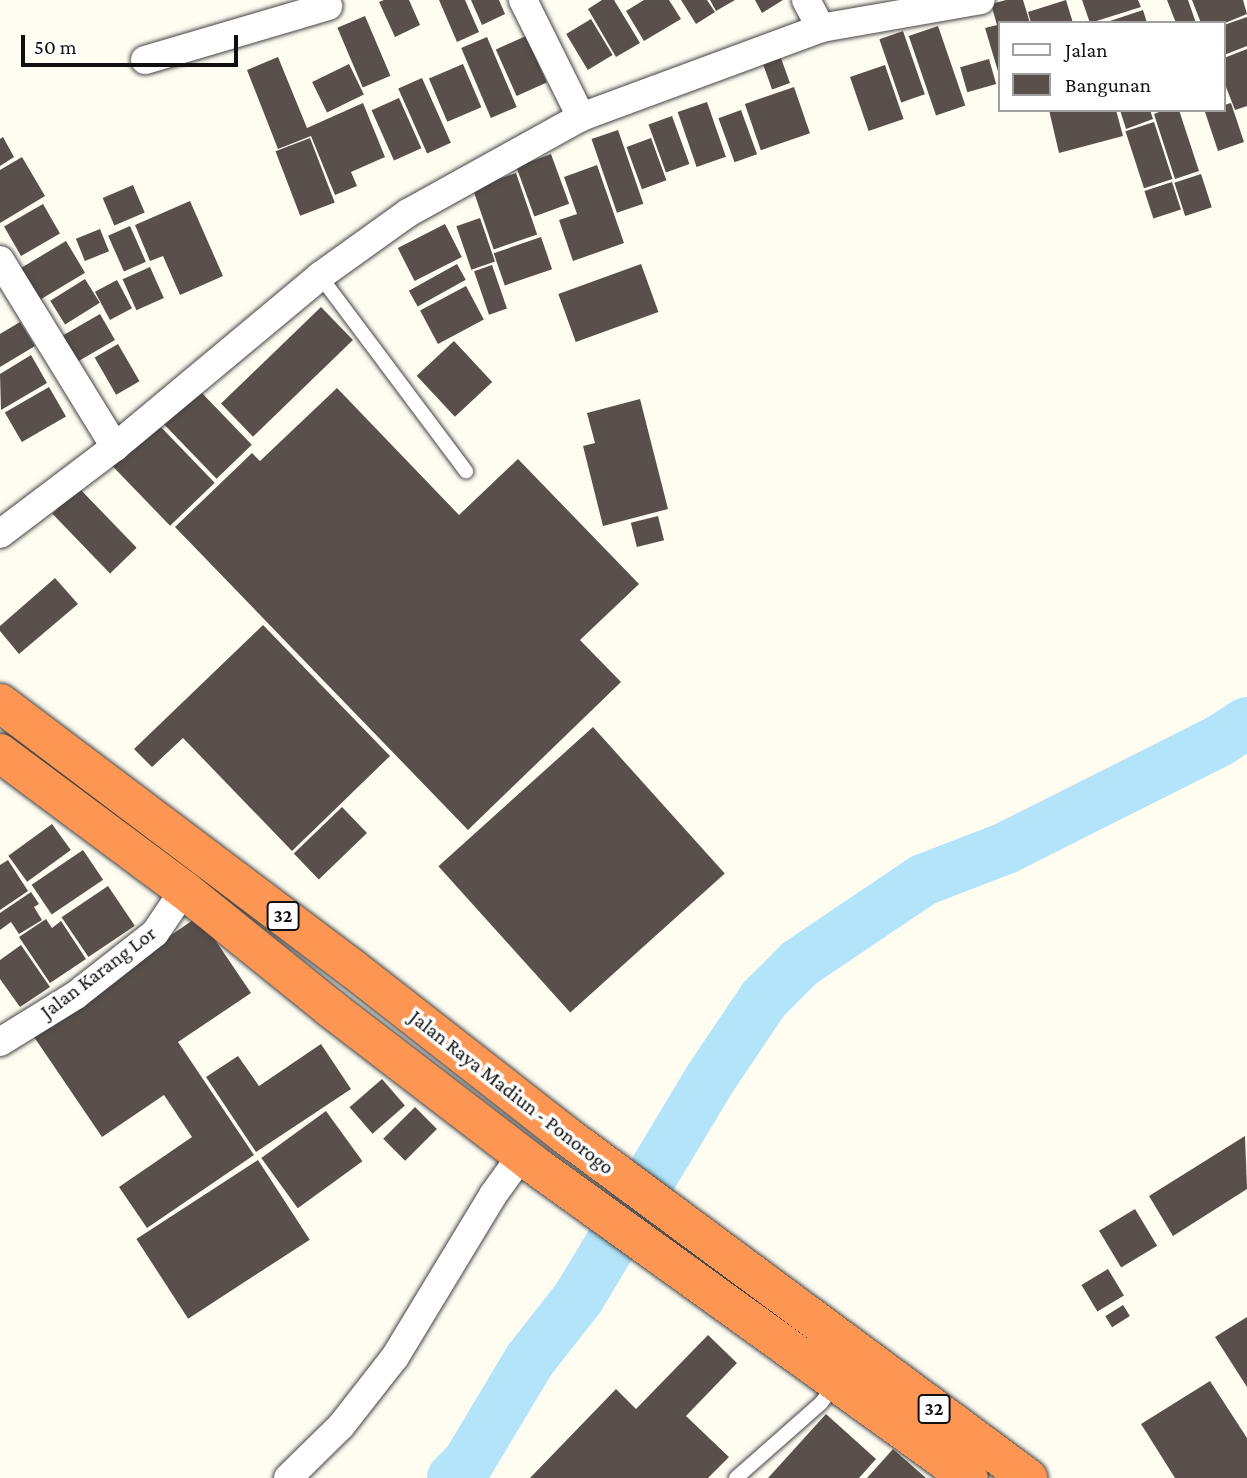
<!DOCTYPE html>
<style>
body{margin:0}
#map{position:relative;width:1247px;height:1478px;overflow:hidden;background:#fffcf2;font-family:"Crimson Pro",serif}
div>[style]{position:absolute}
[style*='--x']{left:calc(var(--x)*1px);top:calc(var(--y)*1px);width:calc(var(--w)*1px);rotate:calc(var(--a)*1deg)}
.river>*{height:52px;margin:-26px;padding:0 26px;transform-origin:26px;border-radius:26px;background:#b3e4fa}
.building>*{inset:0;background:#59504b;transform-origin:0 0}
.roads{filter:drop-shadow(0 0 2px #434343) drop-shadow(0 0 2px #434343)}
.lane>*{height:14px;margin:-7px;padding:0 7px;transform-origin:7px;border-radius:7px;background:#fff}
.street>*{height:28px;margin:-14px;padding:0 14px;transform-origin:14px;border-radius:14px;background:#fff}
.highway>*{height:38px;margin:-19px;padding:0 19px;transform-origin:19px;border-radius:19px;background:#fd9652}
span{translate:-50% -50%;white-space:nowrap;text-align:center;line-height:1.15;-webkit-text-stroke:7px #fff;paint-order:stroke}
.shield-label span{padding:2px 5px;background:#fff;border:2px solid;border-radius:5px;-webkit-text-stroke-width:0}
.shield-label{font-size:19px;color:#101010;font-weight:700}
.street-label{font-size:21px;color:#101010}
.legend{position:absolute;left:998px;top:21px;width:228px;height:91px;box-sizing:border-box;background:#fff;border:2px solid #9f9f9f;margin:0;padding:9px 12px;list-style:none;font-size:21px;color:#101010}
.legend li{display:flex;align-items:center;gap:14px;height:35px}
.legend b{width:35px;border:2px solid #9f9f9f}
.scale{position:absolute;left:21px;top:35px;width:217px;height:32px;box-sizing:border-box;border:4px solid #101010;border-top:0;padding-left:9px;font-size:21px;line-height:24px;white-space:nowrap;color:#101010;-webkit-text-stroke:5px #fff;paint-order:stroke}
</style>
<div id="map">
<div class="river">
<div style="--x:453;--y:1478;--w:21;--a:-45"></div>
<div style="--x:468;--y:1463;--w:119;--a:-59.1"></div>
<div style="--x:529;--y:1361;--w:81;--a:-52"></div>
<div style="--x:579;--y:1297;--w:254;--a:-59"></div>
<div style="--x:710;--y:1079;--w:95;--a:-56.1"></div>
<div style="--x:763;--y:1000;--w:52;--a:-45"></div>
<div style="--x:800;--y:963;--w:148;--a:-34"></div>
<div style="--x:923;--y:880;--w:89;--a:-21.1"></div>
<div style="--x:1006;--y:848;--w:238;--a:-26.7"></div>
<div style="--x:1219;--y:741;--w:33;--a:-33"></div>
</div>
<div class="building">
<div style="clip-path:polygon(384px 0,409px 0,420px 25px,395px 37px,379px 2px)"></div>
<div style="clip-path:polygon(439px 0,465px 0,479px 32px,457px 42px)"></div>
<div style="clip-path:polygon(471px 0,499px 0,505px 14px,482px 25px)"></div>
<div style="clip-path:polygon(602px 0,614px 0,640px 43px,616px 57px,588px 9px)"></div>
<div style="clip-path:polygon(644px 0,669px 0,681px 19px,644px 41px,626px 11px)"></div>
<div style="clip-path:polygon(681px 0,707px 0,715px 12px,696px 24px)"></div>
<div style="clip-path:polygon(710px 0,735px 0,716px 11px)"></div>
<div style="clip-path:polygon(755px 0,783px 0,762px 13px)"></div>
<div style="clip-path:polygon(1006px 0,1023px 0,1030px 23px,1000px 23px,1000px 78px,985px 28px,997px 25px,991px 4px)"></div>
<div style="clip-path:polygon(1066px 0,1073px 23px,1031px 23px,1028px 12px)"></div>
<div style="clip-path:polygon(1082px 0,1138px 0,1141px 7px,1090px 23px)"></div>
<div style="clip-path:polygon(1167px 0,1188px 0,1196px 23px,1176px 23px)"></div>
<div style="clip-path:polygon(1192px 0,1243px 0,1247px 14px,1225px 23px,1201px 23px)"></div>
<div style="clip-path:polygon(1143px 10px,1147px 23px,1107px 23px,1107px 22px)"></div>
<div style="left:365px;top:16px;width:65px;height:30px;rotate:67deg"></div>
<div style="clip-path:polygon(1247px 17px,1247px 46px,1224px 55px,1224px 25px)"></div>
<div style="left:591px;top:19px;width:42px;height:29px;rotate:59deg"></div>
<div style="left:938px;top:26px;width:84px;height:31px;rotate:71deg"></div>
<div style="left:903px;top:31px;width:67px;height:25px;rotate:71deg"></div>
<div style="left:526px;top:36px;width:51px;height:33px;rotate:66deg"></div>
<div style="left:487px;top:37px;width:76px;height:28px;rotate:67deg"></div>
<div style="clip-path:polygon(1247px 49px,1247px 106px,1235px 110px,1224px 82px,1224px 58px)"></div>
<div style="left:778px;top:50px;width:35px;height:19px;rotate:70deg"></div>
<div style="clip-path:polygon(278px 57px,307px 128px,363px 103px,385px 157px,351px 172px,357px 186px,335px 195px,311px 136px,278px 149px,247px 70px)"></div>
<div style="left:989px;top:59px;width:26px;height:30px;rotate:74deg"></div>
<div style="left:349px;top:64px;width:34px;height:41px;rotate:64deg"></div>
<div style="left:463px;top:64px;width:47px;height:37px;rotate:67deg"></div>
<div style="left:885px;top:65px;width:57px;height:37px;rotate:71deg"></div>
<div style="left:422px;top:78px;width:71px;height:26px;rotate:66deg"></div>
<div style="left:794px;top:87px;width:49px;height:52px;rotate:71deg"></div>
<div style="left:399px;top:98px;width:55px;height:30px;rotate:66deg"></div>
<div style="left:707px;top:102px;width:58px;height:31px;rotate:71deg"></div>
<div style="clip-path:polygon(1231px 103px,1244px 142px,1218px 151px,1205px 112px,1224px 110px,1224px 105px)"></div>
<div style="left:741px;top:110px;width:47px;height:24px;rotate:70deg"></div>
<div style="clip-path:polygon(1049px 110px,1116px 110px,1123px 136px,1059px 153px)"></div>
<div style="clip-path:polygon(1120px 110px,1150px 110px,1153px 119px,1126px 129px)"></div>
<div style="clip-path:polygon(1164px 110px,1179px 110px,1199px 171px,1175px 179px,1154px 114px)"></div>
<div style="left:672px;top:116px;width:51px;height:25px;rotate:70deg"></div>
<div style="left:1154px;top:122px;width:60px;height:30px;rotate:72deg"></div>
<div style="left:618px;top:130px;width:78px;height:28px;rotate:71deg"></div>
<div style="clip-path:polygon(3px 137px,14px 157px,0 166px,0 139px)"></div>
<div style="left:310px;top:138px;width:69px;height:37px;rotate:69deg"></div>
<div style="left:651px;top:138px;width:45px;height:26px;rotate:70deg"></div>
<div style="left:551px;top:154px;width:53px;height:37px;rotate:70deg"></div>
<div style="clip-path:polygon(22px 157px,45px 196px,0 223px,0 170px)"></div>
<div style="clip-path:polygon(597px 165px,624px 243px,573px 261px,559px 220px,577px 214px,564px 177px)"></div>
<div style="left:516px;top:173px;width:65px;height:46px;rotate:71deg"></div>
<div style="left:1201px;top:174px;width:35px;height:28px;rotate:72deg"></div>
<div style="left:1172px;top:182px;width:29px;height:29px;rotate:72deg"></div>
<div style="left:133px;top:185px;width:30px;height:33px;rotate:67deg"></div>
<div style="clip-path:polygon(190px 201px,223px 276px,180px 295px,163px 256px,150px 261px,135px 225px)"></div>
<div style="left:43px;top:204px;width:34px;height:45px;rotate:60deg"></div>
<div style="left:480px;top:218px;width:46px;height:25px;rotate:71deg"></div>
<div style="left:445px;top:224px;width:37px;height:53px;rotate:63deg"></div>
<div style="left:130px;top:226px;width:39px;height:24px;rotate:66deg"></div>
<div style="left:100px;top:229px;width:24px;height:26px;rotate:68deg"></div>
<div style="left:541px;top:237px;width:34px;height:50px;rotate:71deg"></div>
<div style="left:66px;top:241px;width:37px;height:54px;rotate:59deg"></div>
<div style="left:457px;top:264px;width:18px;height:55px;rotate:61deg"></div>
<div style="left:641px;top:264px;width:51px;height:88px;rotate:70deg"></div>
<div style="left:492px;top:265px;width:46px;height:19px;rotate:71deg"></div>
<div style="left:150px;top:267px;width:34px;height:30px;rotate:66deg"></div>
<div style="left:85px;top:279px;width:28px;height:41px;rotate:58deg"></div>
<div style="left:117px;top:280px;width:32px;height:25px;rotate:62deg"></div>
<div style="left:466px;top:286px;width:38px;height:52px;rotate:62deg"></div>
<div style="left:321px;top:307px;width:46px;height:139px;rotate:46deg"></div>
<div style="left:100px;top:314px;width:30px;height:49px;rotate:60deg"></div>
<div style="clip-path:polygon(20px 322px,35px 346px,0 367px,0 334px)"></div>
<div style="left:454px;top:341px;width:56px;height:51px;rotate:47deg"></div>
<div style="left:118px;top:344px;width:43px;height:27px;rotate:60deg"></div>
<div style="clip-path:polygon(31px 355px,47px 383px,1px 410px,0 374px)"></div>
<div style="left:49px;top:387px;width:34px;height:51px;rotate:60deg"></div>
<div style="clip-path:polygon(337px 388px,459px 515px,518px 459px,639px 584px,580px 640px,621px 682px,468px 830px,175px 527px,252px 453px,260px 461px)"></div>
<div style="left:199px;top:390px;width:76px;height:49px;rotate:46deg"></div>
<div style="clip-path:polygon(640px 399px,668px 509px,603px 526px,583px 446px,595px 443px,587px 413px)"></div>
<div style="left:157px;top:423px;width:83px;height:62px;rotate:46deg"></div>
<div style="left:79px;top:488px;width:83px;height:37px;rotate:46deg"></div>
<div style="left:658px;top:516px;width:25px;height:28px;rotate:76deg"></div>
<div style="clip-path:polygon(55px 578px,78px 604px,19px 654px,0 631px,0 626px)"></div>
<div style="clip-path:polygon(263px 625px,390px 756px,292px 851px,183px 738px,152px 767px,134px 749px)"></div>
<div style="left:593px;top:727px;width:197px;height:208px;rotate:48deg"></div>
<div style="left:342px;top:807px;width:36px;height:67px;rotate:46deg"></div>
<div style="left:52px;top:824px;width:32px;height:54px;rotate:54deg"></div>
<div style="left:83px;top:850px;width:36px;height:62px;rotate:56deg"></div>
<div style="clip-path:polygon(8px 860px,28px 891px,0 910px,0 865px)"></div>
<div style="left:108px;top:886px;width:48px;height:56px;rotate:56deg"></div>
<div style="clip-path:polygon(31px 892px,39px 904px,34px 907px,42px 920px,19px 934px,11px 922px,0 930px,0 913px)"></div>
<div style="clip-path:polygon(199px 916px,251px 993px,178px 1042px,254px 1155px,147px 1228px,119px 1187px,192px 1137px,164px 1095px,102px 1137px,30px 1031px)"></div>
<div style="clip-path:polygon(46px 919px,52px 928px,61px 921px,86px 959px,50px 983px,19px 937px)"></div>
<div style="clip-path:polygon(21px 945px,50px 987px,20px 1007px,0 979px,0 960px)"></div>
<div style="clip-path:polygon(321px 1044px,351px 1089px,256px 1152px,206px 1077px,238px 1056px,259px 1086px)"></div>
<div style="left:382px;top:1079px;width:35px;height:43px;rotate:49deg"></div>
<div style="left:415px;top:1107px;width:31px;height:45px;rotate:45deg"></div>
<div style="left:326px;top:1111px;width:62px;height:80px;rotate:54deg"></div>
<div style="clip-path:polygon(1245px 1136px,1247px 1189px,1173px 1236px,1149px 1196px)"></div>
<div style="left:258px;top:1160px;width:95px;height:145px;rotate:57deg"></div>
<div style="left:1135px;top:1209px;width:43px;height:42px;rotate:59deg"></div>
<div style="left:1108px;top:1269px;width:31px;height:31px;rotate:59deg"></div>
<div style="left:1123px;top:1305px;width:13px;height:21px;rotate:58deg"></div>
<div style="clip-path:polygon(1247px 1317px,1247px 1387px,1215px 1337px)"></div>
<div style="clip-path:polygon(708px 1335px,737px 1363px,686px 1416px,729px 1457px,708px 1478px,530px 1478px,616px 1389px,636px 1409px)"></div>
<div style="clip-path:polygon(1210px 1381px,1247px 1438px,1247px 1478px,1175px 1478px,1141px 1424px)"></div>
<div style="clip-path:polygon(826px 1414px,876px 1459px,859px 1478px,768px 1478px)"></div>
<div style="clip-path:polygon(893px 1449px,926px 1478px,867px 1478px)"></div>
</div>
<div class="roads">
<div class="lane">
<div style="--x:320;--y:276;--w:244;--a:53.2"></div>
<div style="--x:736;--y:1478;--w:113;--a:-41.4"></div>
<div style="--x:821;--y:1403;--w:23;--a:-52"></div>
</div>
<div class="street">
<div style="--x:523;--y:0;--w:131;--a:63.6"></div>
<div style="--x:806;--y:0;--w:32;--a:62"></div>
<div style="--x:145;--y:60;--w:191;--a:-16.4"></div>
<div style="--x:0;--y:260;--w:220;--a:58.4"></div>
<div style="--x:0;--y:534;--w:144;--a:-37.1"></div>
<div style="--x:115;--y:447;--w:267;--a:-39.8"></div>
<div style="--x:320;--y:276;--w:108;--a:-35.6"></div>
<div style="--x:408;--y:213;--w:198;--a:-29"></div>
<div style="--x:581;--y:117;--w:256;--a:-20.3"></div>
<div style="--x:821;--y:28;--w:162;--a:-9.9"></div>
<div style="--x:0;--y:1042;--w:89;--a:-31.7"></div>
<div style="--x:76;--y:995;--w:100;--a:-38.1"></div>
<div style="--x:155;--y:933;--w:52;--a:-56"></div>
<div style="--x:288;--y:1478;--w:74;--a:-44.5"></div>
<div style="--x:341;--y:1426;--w:88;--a:-52"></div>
<div style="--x:395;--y:1357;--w:189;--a:-58.8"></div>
<div style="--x:493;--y:1195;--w:49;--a:-54.1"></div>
</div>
<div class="highway">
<div style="--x:0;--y:703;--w:442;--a:37"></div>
<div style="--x:353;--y:969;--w:268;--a:38"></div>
<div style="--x:564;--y:1134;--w:578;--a:36.55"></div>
<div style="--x:0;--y:753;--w:229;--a:36.7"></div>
<div style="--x:184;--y:890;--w:188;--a:38.9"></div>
<div style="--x:330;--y:1008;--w:256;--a:37.5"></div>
<div style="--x:533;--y:1164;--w:537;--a:35.76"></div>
</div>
</div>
<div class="shield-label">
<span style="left:283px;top:916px">32</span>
<span style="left:934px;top:1409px">32</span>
</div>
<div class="street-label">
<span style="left:98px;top:972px;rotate:-37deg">Jalan Karang Lor</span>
<span style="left:512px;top:1092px;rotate:38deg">Jalan Raya Madiun - Ponorogo</span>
</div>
<ul class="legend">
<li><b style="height:9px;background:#fff"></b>Jalan</li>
<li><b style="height:19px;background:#59504b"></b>Bangunan</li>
</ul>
<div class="scale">50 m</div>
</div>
